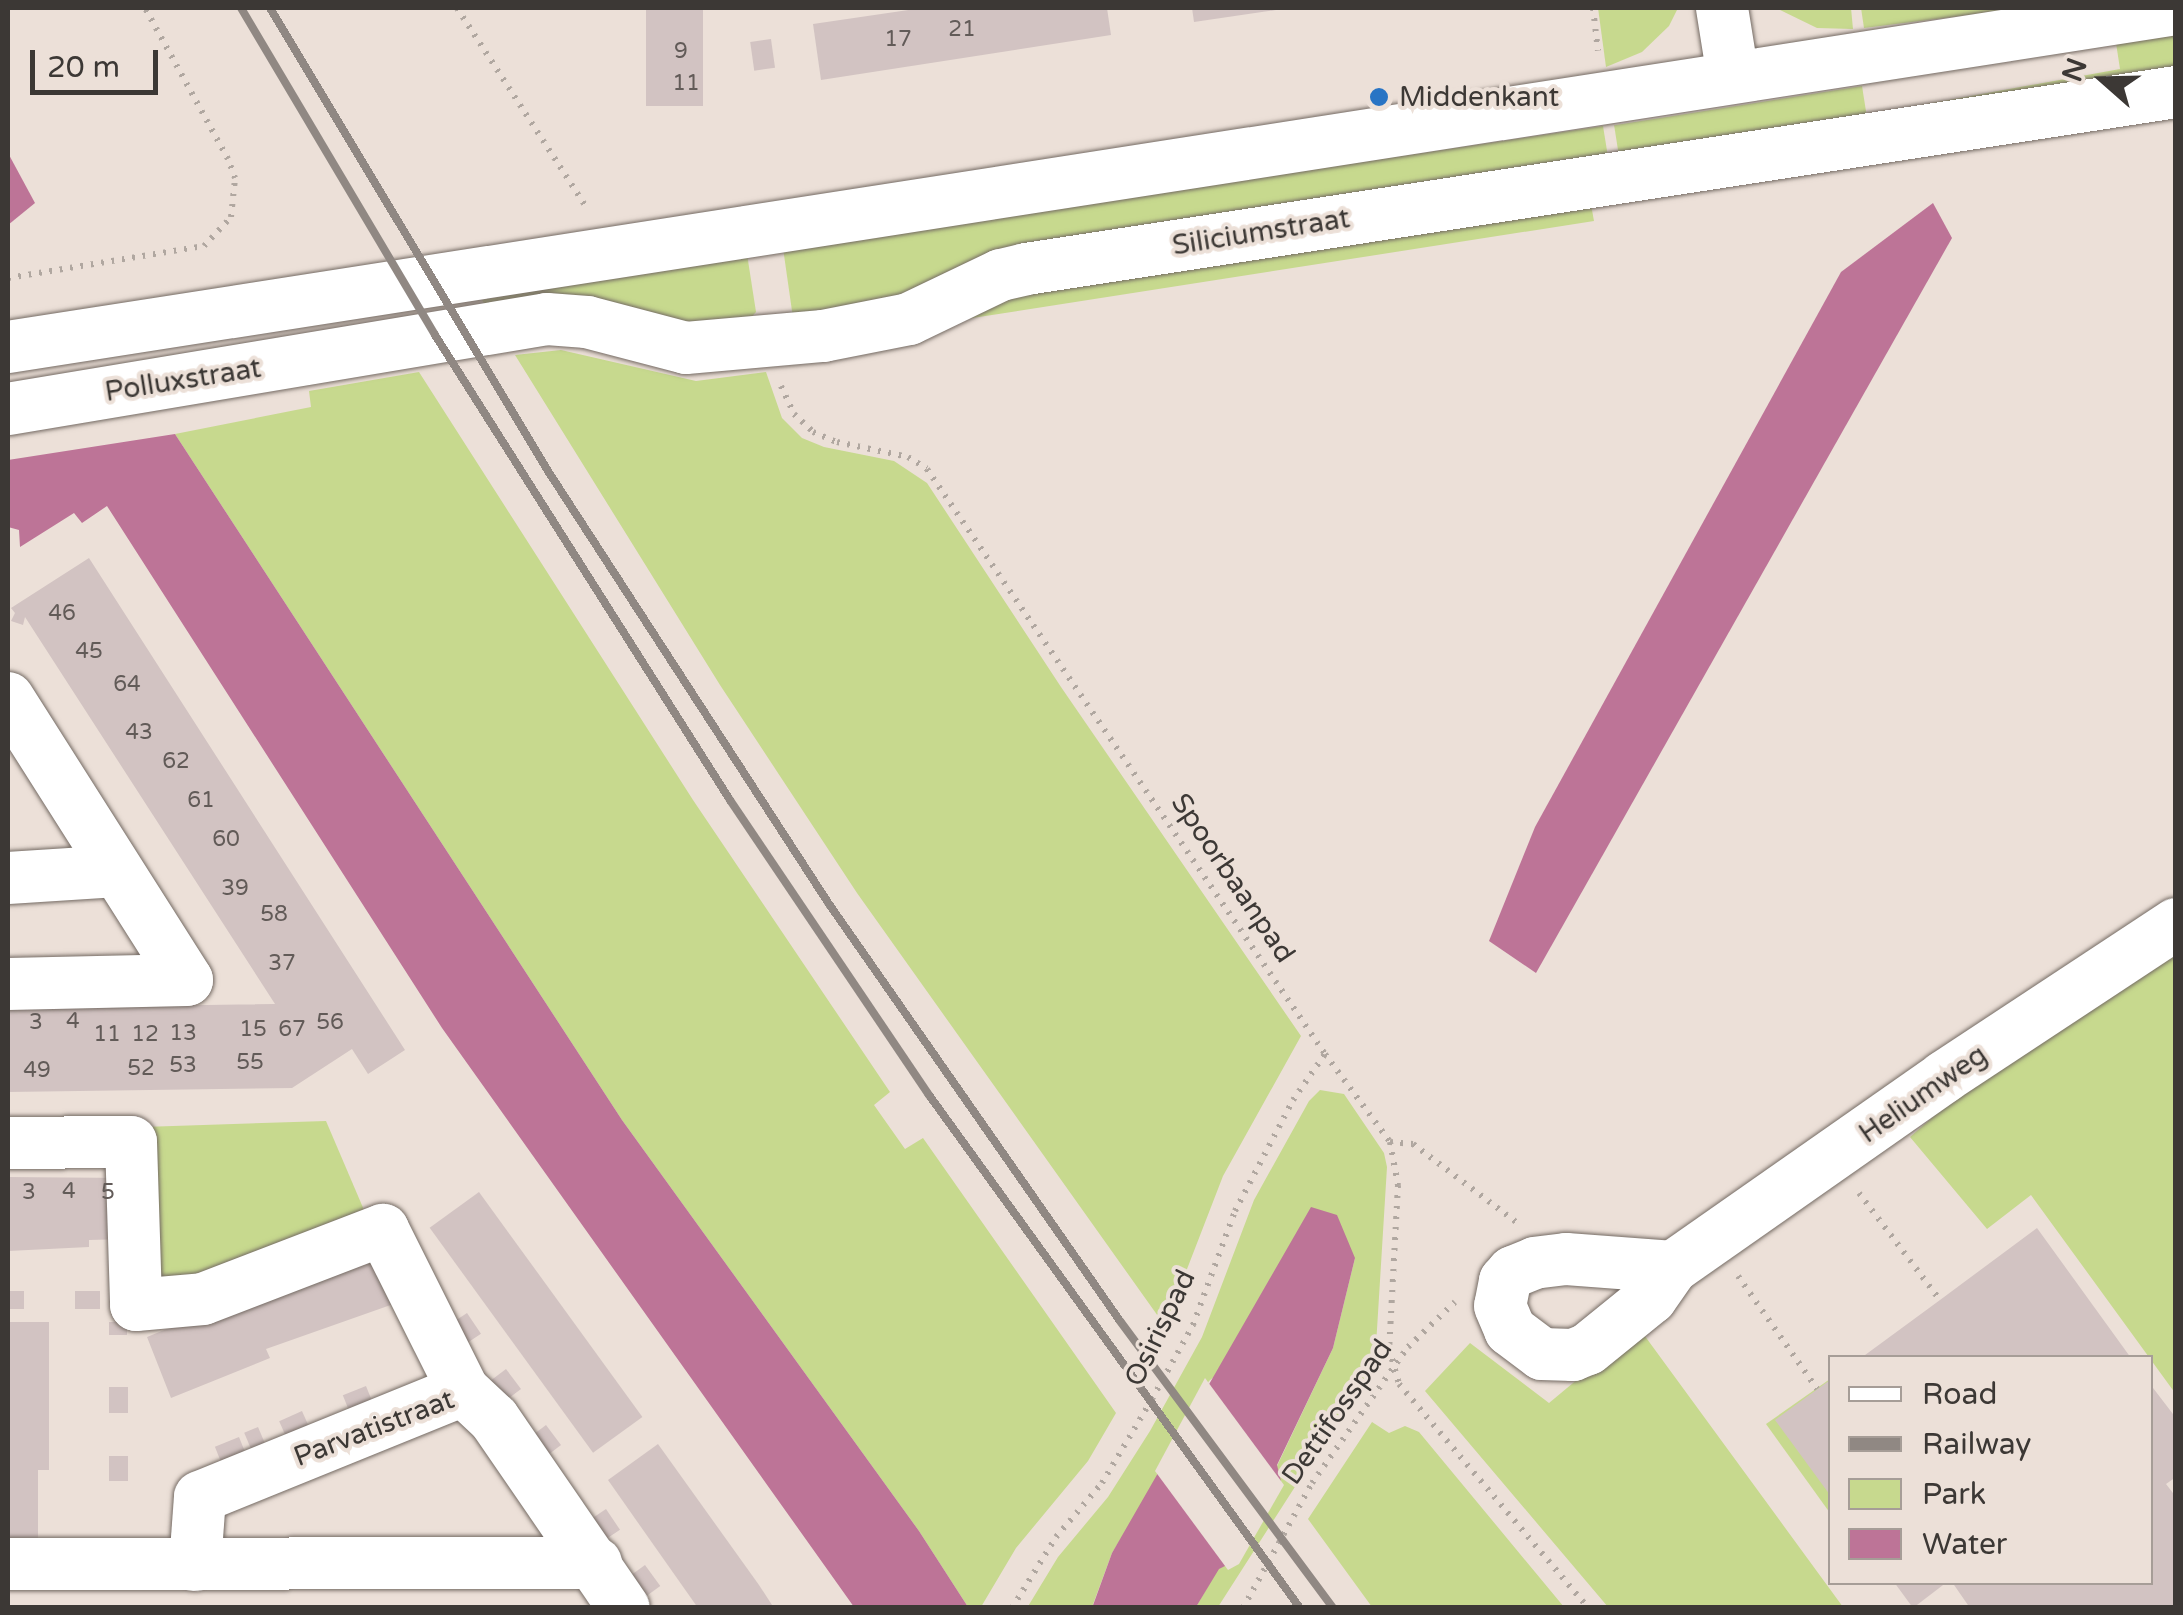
<!DOCTYPE html>
<style>
body{margin:0}
#map{position:relative;width:2183px;height:1615px;overflow:hidden;background:#ece0d8;font-family:"Varela Round",sans-serif}
div>[style]{position:absolute}
[style*='--x']{left:calc(var(--x)*1px);top:calc(var(--y)*1px);width:calc(var(--w)*1px);rotate:calc(var(--a)*1deg)}
.green>*{inset:0;background:#c7d98e;transform-origin:0 0}
.water>*{inset:0;background:#bd7497}
.pier>*{inset:0;background:#ece0d8}
.building>*{inset:0;background:#d2c3c2;transform-origin:0 0}
.path>*{height:6px;margin-top:-3px;transform-origin:0;background:repeating-linear-gradient(90deg,#b0a7a0 0 2.5px,transparent 0 10.5px)}
.roads{filter:drop-shadow(0 0 2px #746a63) drop-shadow(0 0 2px #746a63)}
.minor>*{height:52px;margin:-26px;padding:0 26px;transform-origin:26px;border-radius:26px;background:#fff}
.rail>*{height:8px;margin:-4px;padding:0 4px;transform-origin:4px;border-radius:4px;background:#908883}
.dots>*{width:28px;height:28px;translate:-50% -50%;box-sizing:border-box;border:5px solid #ece0d8;border-radius:50%}
span{translate:-50% -50%;white-space:nowrap;text-align:center;line-height:1.15;-webkit-text-stroke:8px #ece0d8;paint-order:stroke}
.number-label{font-size:22px;color:#625b58}
.number-label span{-webkit-text-stroke-width:0}
.poi-label{font-size:28px;color:#3c3835}
.left{translate:0 -50%;text-align:left}
.street-label{font-size:28px;color:#3c3835}
.frame{position:absolute;inset:0;border:10px solid #3c3835;pointer-events:none}
.legend{position:absolute;left:1828px;top:1355px;width:325px;height:230px;box-sizing:border-box;background:#ece0d8;border:2px solid #a69d97;margin:0;padding:12px 18px;list-style:none;font-size:30px;color:#3c3835}
.legend li{display:flex;align-items:center;gap:20px;height:50px}
.legend b{width:50px;border:2px solid #a69d97}
.north{position:absolute;left:2053px;top:30px;width:100px;height:100px;-webkit-text-stroke:8px #ece0d8;paint-order:stroke;rotate:290deg;font-size:28px;font-weight:700;line-height:40px;text-align:center;color:#3c3835}
.north::after{content:'';display:block;margin:auto;width:35px;height:45px;background:#3c3835;clip-path:polygon(50% 0,100% 100%,50% 72%,0 100%)}
.scale{position:absolute;left:30px;top:50px;width:128px;height:45px;box-sizing:border-box;border:5px solid #3c3835;border-top:0;padding-left:12px;font-size:30px;line-height:35px;white-space:nowrap;color:#3c3835;-webkit-text-stroke:8px #ece0d8;paint-order:stroke}
</style>
<div id="map">
<div class="green">
<div style="clip-path:polygon(1598px 8px,1678px 8px,1669px 26px,1642px 52px,1606px 67px)"></div>
<div style="clip-path:polygon(1776px 8px,1851px 8px,1853px 29px,1817px 28px)"></div>
<div style="clip-path:polygon(1861px 8px,2025px 8px,1864px 28px)"></div>
<div style="clip-path:polygon(2175px 34px,2175px 74px,1877px 113px,2120px 69px,2116px 43px)"></div>
<div style="left:1862px;top:86px;width:37px;height:251px;rotate:81deg"></div>
<div style="clip-path:polygon(1603px 126px,1609px 163px,793px 318px,783px 248px)"></div>
<div style="clip-path:polygon(1590px 199px,1594px 221px,966px 319px,995px 296px)"></div>
<div style="clip-path:polygon(747px 254px,756px 312px,743px 326px,488px 310px,482px 300px)"></div>
<div style="clip-path:polygon(561px 350px,696px 381px,766px 372px,782px 418px,802px 438px,824px 447px,894px 461px,927px 483px,1061px 687px,1301px 1036px,1223px 1176px,1165px 1326px,857px 893px,720px 685px,515px 355px)"></div>
<div style="clip-path:polygon(419px 372px,693px 800px,890px 1092px,874px 1105px,905px 1149px,923px 1138px,1116px 1413px,1088px 1461px,1016px 1548px,981px 1607px,968px 1607px,919px 1531px,622px 1120px,175px 434px,311px 407px,309px 391px)"></div>
<div style="clip-path:polygon(2175px 953px,2175px 1393px,2031px 1195px,1987px 1229px,1910px 1137px,1958px 1095px)"></div>
<div style="clip-path:polygon(1320px 1090px,1344px 1094px,1384px 1153px,1387px 1167px,1375px 1362px,1218px 1607px,1196px 1607px,1277px 1466px,1333px 1348px,1355px 1258px,1209px 1381px,1157px 1480px,1112px 1553px,1092px 1607px,1027px 1608px,1058px 1557px,1108px 1497px,1150px 1431px,1202px 1337px,1254px 1200px,1309px 1101px)"></div>
<div style="clip-path:polygon(326px 1121px,370px 1224px,201px 1285px,156px 1281px,143px 1127px)"></div>
<div style="clip-path:polygon(1639px 1328px,1843px 1607px,1608px 1607px,1425px 1391px,1470px 1343px,1549px 1403px)"></div>
<div style="clip-path:polygon(1830px 1379px,1830px 1513px,1766px 1424px)"></div>
<div style="clip-path:polygon(1372px 1422px,1389px 1433px,1405px 1426px,1419px 1432px,1564px 1607px,1372px 1607px,1308px 1519px)"></div>
</div>
<div class="water">
<div style="clip-path:polygon(8px 153px,35px 203px,8px 225px)"></div>
<div style="clip-path:polygon(1933px 203px,1952px 238px,1536px 973px,1489px 941px,1535px 827px,1841px 272px)"></div>
<div style="clip-path:polygon(175px 434px,622px 1120px,919px 1531px,968px 1607px,854px 1607px,442px 1028px,107px 506px,82px 523px,74px 513px,20px 547px,19px 530px,8px 527px,8px 460px)"></div>
<div style="clip-path:polygon(1311px 1207px,1337px 1215px,1355px 1258px,1333px 1348px,1277px 1465px,1281px 1481px,1235px 1561px,1219px 1569px,1196px 1607px,1092px 1608px,1112px 1553px)"></div>
</div>
<div class="pier">
<div style="clip-path:polygon(1205px 1378px,1284px 1485px,1239px 1564px,1228px 1570px,1155px 1471px)"></div>
</div>
<div class="building">
<div style="left:646px;top:8px;width:57px;height:98px"></div>
<div style="clip-path:polygon(922px 8px,1107px 8px,1111px 35px,821px 80px,813px 24px)"></div>
<div style="clip-path:polygon(1192px 8px,1276px 8px,1276px 10px,1194px 22px)"></div>
<div style="left:771px;top:39px;width:29px;height:21px;rotate:82deg"></div>
<div style="clip-path:polygon(89px 558px,405px 1050px,368px 1074px,352px 1049px,292px 1088px,8px 1092px,8px 1008px,275px 1004px,25px 617px,23px 625px,11px 621px,15px 613px,11px 608px)"></div>
<div style="clip-path:polygon(8px 1177px,127px 1178px,127px 1239px,89px 1240px,89px 1247px,8px 1251px)"></div>
<div style="left:479px;top:1192px;width:278px;height:61px;rotate:54deg"></div>
<div style="clip-path:polygon(2037px 1228px,2131px 1358px,1861px 1358px,1940px 1300px)"></div>
<div style="clip-path:polygon(379px 1243px,402px 1301px,266px 1349px,270px 1358px,171px 1398px,147px 1337px)"></div>
<div style="left:8px;top:1291px;width:16px;height:18px"></div>
<div style="left:75px;top:1291px;width:25px;height:18px"></div>
<div style="left:467px;top:1313px;width:25px;height:19px;rotate:56deg"></div>
<div style="clip-path:polygon(8px 1322px,49px 1322px,49px 1470px,38px 1470px,38px 1546px,8px 1546px)"></div>
<div style="left:109px;top:1322px;width:18px;height:13px"></div>
<div style="left:506px;top:1369px;width:25px;height:19px;rotate:53deg"></div>
<div style="clip-path:polygon(1830px 1380px,1830px 1495px,1775px 1420px)"></div>
<div style="clip-path:polygon(2150px 1384px,2176px 1418px,2176px 1477px,2166px 1484px,2176px 1497px,2176px 1608px,1970px 1608px,1952px 1582px,2150px 1582px)"></div>
<div style="left:366px;top:1386px;width:18px;height:25px;rotate:68deg"></div>
<div style="left:109px;top:1387px;width:19px;height:26px"></div>
<div style="left:302px;top:1411px;width:20px;height:25px;rotate:66deg"></div>
<div style="left:546px;top:1425px;width:25px;height:19px;rotate:53deg"></div>
<div style="left:258px;top:1427px;width:21px;height:15px;rotate:67deg"></div>
<div style="left:239px;top:1437px;width:18px;height:26px;rotate:68deg"></div>
<div style="clip-path:polygon(658px 1444px,759px 1585px,774px 1608px,698px 1608px,648px 1537px,608px 1480px)"></div>
<div style="left:109px;top:1456px;width:19px;height:25px"></div>
<div style="left:606px;top:1509px;width:25px;height:18px;rotate:56deg"></div>
<div style="left:645px;top:1565px;width:26px;height:17px;rotate:54deg"></div>
<div style="clip-path:polygon(1894px 1582px,1947px 1582px,1913px 1608px)"></div>
</div>
<div class="path">
<div style="--x:457;--y:8;--w:237;--a:57"></div>
<div style="--x:1593;--y:8;--w:43;--a:83.4"></div>
<div style="--x:8;--y:278;--w:199;--a:-9.3"></div>
<div style="--x:204;--y:246;--w:40;--a:-47"></div>
<div style="--x:231;--y:217;--w:39;--a:-84"></div>
<div style="--x:235;--y:178;--w:20;--a:-110"></div>
<div style="--x:228;--y:159;--w:172;--a:-118.8"></div>
<div style="--x:781;--y:386;--w:31;--a:65"></div>
<div style="--x:794;--y:414;--w:26;--a:43"></div>
<div style="--x:813;--y:432;--w:26;--a:23"></div>
<div style="--x:837;--y:442;--w:73;--a:11.9"></div>
<div style="--x:908;--y:457;--w:22;--a:32"></div>
<div style="--x:927;--y:469;--w:708;--a:55.77"></div>
<div style="--x:1325;--y:1054;--w:109;--a:53.5"></div>
<div style="--x:1390;--y:1142;--w:44;--a:79.5"></div>
<div style="--x:1398;--y:1185;--w:164;--a:93.1"></div>
<div style="--x:1389;--y:1349;--w:36;--a:74"></div>
<div style="--x:1399;--y:1384;--w:293;--a:49.8"></div>
<div style="--x:1390;--y:1142;--w:23;--a:5"></div>
<div style="--x:1413;--y:1144;--w:129;--a:37.1"></div>
<div style="--x:1859;--y:1193;--w:134;--a:52.9"></div>
<div style="--x:1738;--y:1276;--w:138;--a:55"></div>
<div style="--x:1012;--y:1608;--w:84;--a:-58.2"></div>
<div style="--x:1056;--y:1537;--w:71;--a:-49.6"></div>
<div style="--x:1102;--y:1483;--w:98;--a:-59.2"></div>
<div style="--x:1152;--y:1399;--w:85;--a:-61"></div>
<div style="--x:1193;--y:1325;--w:121;--a:-69.8"></div>
<div style="--x:1235;--y:1211;--w:125;--a:-62.4"></div>
<div style="--x:1293;--y:1100;--w:56;--a:-55.2"></div>
<div style="--x:1243;--y:1608;--w:143;--a:-61.1"></div>
<div style="--x:1312;--y:1483;--w:166;--a:-54.8"></div>
<div style="--x:1408;--y:1347;--w:65;--a:-43.8"></div>
</div>
<div class="roads">
<div class="minor">
<div style="--x:1722;--y:8;--w:70;--a:80.9"></div>
<div style="--x:8;--y:347;--w:2194;--a:-8.86"></div>
<div style="--x:8;--y:409;--w:546;--a:-9.48"></div>
<div style="--x:547;--y:319;--w:40;--a:4.3"></div>
<div style="--x:587;--y:322;--w:102;--a:14.7"></div>
<div style="--x:686;--y:348;--w:138;--a:-5"></div>
<div style="--x:823;--y:336;--w:88;--a:-11.2"></div>
<div style="--x:909;--y:319;--w:102;--a:-25.6"></div>
<div style="--x:1001;--y:275;--w:26;--a:-13"></div>
<div style="--x:1026;--y:269;--w:1164;--a:-8.75"></div>
<div style="--x:8;--y:698;--w:334;--a:57.6"></div>
<div style="--x:187;--y:980;--w:179;--a:178.7"></div>
<div style="--x:8;--y:878;--w:109;--a:-3.7"></div>
<div style="--x:8;--y:1143;--w:123;--a:-0.5"></div>
<div style="--x:131;--y:1142;--w:163;--a:88.2"></div>
<div style="--x:136;--y:1305;--w:67;--a:-5.1"></div>
<div style="--x:203;--y:1299;--w:193;--a:-21"></div>
<div style="--x:383;--y:1230;--w:179;--a:63.4"></div>
<div style="--x:1673;--y:1267;--w:107;--a:-175.7"></div>
<div style="--x:1566;--y:1259;--w:31;--a:173"></div>
<div style="--x:1535;--y:1263;--w:24;--a:158"></div>
<div style="--x:1513;--y:1272;--w:12;--a:132"></div>
<div style="--x:1505;--y:1281;--w:25;--a:101"></div>
<div style="--x:1500;--y:1306;--w:26;--a:67"></div>
<div style="--x:1510;--y:1330;--w:40;--a:37"></div>
<div style="--x:1542;--y:1354;--w:31;--a:2"></div>
<div style="--x:1573;--y:1355;--w:16;--a:-22"></div>
<div style="--x:1588;--y:1349;--w:81;--a:-39"></div>
<div style="--x:1651;--y:1298;--w:38;--a:-55"></div>
<div style="--x:1673;--y:1267;--w:331;--a:-35"></div>
<div style="--x:1944;--y:1077;--w:278;--a:-33.4"></div>
<div style="--x:8;--y:1564;--w:588;--a:-0.1"></div>
<div style="--x:195;--y:1565;--w:68;--a:-85.8"></div>
<div style="--x:200;--y:1497;--w:284;--a:-22.1"></div>
<div style="--x:463;--y:1390;--w:42;--a:43.1"></div>
<div style="--x:494;--y:1419;--w:229;--a:55.5"></div>
</div>
</div>
<div class="rail">
<div style="--x:241;--y:8;--w:380;--a:59.3"></div>
<div style="--x:435;--y:335;--w:551;--a:57.61"></div>
<div style="--x:730;--y:800;--w:356;--a:56"></div>
<div style="--x:929;--y:1095;--w:633;--a:54.13"></div>
<div style="--x:270;--y:8;--w:540;--a:59.02"></div>
<div style="--x:548;--y:471;--w:516;--a:57.02"></div>
<div style="--x:829;--y:904;--w:508;--a:55.09"></div>
<div style="--x:1120;--y:1321;--w:357;--a:53.4"></div>
</div>
<div class="dots">
<div style="left:1379px;top:97px;background:#2874c4"></div>
</div>
<div class="number-label">
<span style="left:962px;top:30px">21</span>
<span style="left:898px;top:40px">17</span>
<span style="left:681px;top:52px">9</span>
<span style="left:686px;top:84px">11</span>
<span style="left:62px;top:614px">46</span>
<span style="left:89px;top:652px">45</span>
<span style="left:127px;top:685px">64</span>
<span style="left:139px;top:733px">43</span>
<span style="left:176px;top:762px">62</span>
<span style="left:201px;top:801px">61</span>
<span style="left:226px;top:840px">60</span>
<span style="left:235px;top:889px">39</span>
<span style="left:274px;top:915px">58</span>
<span style="left:282px;top:964px">37</span>
<span style="left:73px;top:1022px">4</span>
<span style="left:36px;top:1023px">3</span>
<span style="left:330px;top:1023px">56</span>
<span style="left:253px;top:1030px">15</span>
<span style="left:292px;top:1030px">67</span>
<span style="left:183px;top:1034px">13</span>
<span style="left:107px;top:1035px">11</span>
<span style="left:145px;top:1035px">12</span>
<span style="left:250px;top:1063px">55</span>
<span style="left:183px;top:1066px">53</span>
<span style="left:141px;top:1069px">52</span>
<span style="left:37px;top:1071px">49</span>
<span style="left:69px;top:1192px">4</span>
<span style="left:29px;top:1193px">3</span>
<span style="left:108px;top:1193px">5</span>
</div>
<div class="poi-label">
<span class="left" style="left:1399px;top:97px">Middenkant</span>
</div>
<div class="street-label">
<span style="left:1261px;top:232px;rotate:-9deg">Siliciumstraat</span>
<span style="left:183px;top:380px;rotate:-9deg">Polluxstraat</span>
<span style="left:1233px;top:878px;rotate:56deg">Spoorbaanpad</span>
<span style="left:1923px;top:1094px;rotate:-35deg">Heliumweg</span>
<span style="left:1160px;top:1328px;rotate:-64deg">Osirispad</span>
<span style="left:1337px;top:1412px;rotate:-55deg">Dettifosspad</span>
<span style="left:374px;top:1428px;rotate:-21deg">Parvatistraat</span>
</div>
<div class="frame"></div>
<ul class="legend">
<li><b style="height:12px;background:#fff"></b>Road</li>
<li><b style="height:12px;background:#908883"></b>Railway</li>
<li><b style="height:28px;background:#c7d98e"></b>Park</li>
<li><b style="height:28px;background:#bd7497"></b>Water</li>
</ul>
<div class="north">N</div>
<div class="scale">20 m</div>
</div>
